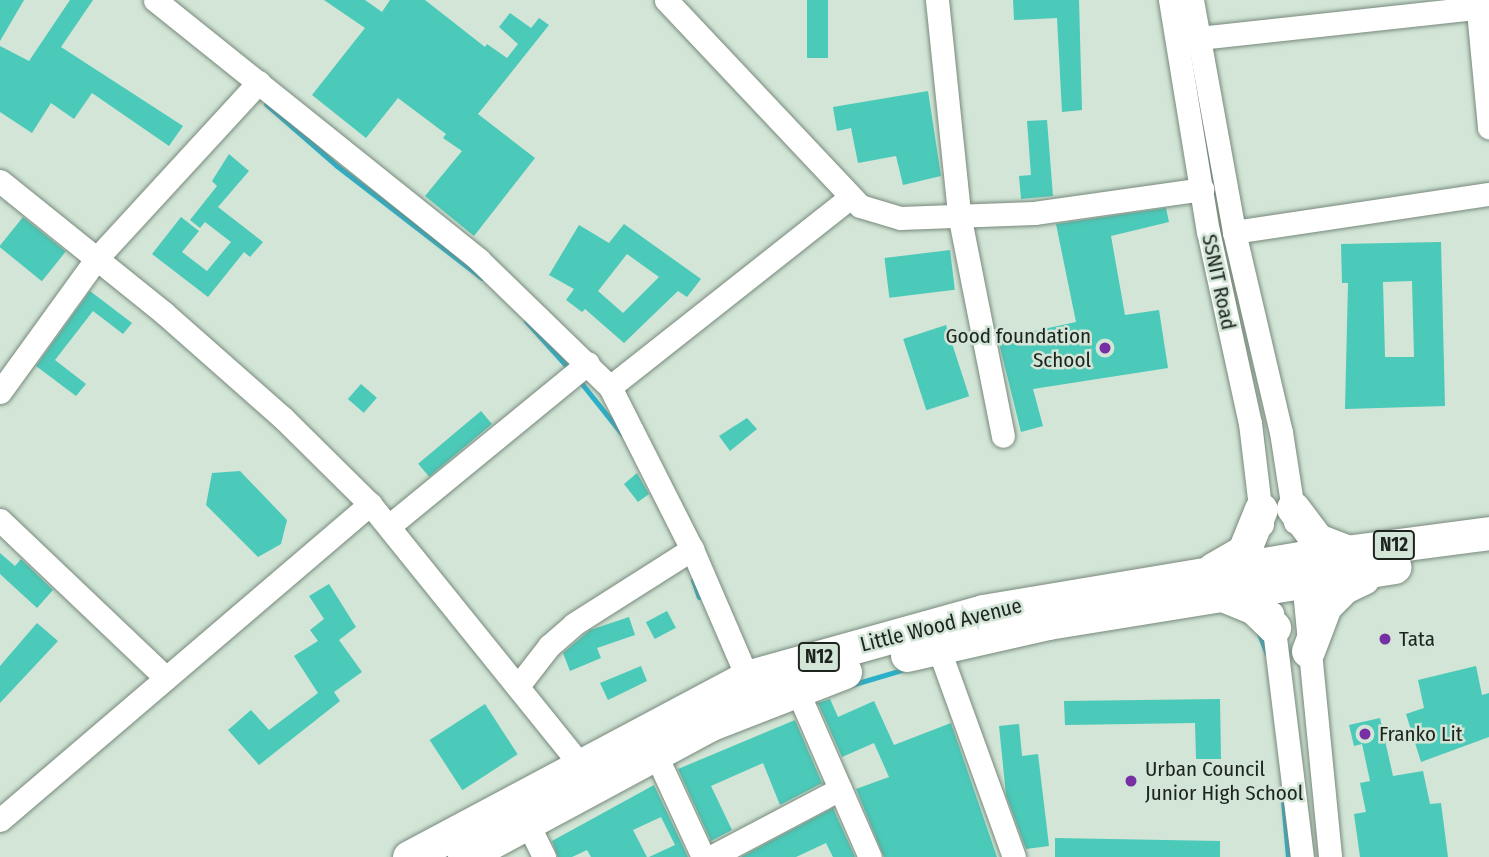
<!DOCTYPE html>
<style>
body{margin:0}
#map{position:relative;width:1489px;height:857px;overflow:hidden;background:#d2e5d6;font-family:"Fira Sans Condensed",sans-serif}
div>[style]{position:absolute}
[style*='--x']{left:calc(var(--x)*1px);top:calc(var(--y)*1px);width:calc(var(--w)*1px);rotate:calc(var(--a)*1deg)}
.stream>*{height:5px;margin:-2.5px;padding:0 2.5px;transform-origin:2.5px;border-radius:2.5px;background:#2cafc9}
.building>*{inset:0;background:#4bc9b9;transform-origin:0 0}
.roads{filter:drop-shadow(0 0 2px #77897b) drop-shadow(0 0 2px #77897b)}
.minor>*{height:23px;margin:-11.5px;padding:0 11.5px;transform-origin:11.5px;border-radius:11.5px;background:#fff}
.highway>*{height:33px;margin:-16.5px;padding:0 16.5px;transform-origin:16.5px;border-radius:16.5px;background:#fff}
.dots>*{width:19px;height:19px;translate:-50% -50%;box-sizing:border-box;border:4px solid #d2e5d6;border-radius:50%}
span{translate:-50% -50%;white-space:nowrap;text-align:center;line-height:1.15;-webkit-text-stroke:5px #d2e5d6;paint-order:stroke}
.shield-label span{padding:2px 5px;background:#d2e5d6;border:2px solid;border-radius:5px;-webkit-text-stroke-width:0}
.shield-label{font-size:19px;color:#1d241f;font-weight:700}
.street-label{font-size:21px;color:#1d241f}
.poi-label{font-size:21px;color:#1d241f}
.right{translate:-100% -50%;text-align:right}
.left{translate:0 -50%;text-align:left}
</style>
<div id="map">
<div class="stream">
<div style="--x:266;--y:104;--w:94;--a:41.1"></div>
<div style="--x:337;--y:166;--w:183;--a:37.7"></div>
<div style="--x:526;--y:321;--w:67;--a:48"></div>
<div style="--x:578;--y:379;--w:70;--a:51.3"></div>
<div style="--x:693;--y:580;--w:18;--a:71"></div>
<div style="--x:1258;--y:631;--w:25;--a:69"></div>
<div style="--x:851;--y:685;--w:56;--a:-16.5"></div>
<div style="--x:1282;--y:789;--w:68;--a:85"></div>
</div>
<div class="building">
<div style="clip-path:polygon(0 0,24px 0,0 41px)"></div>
<div style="clip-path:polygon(70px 0,93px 0,61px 47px,183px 126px,169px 146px,92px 93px,74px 119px,51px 103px,32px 133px,0 112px,0 46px,29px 61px)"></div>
<div style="clip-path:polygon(324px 0,365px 0,382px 12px,390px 0,425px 0,485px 47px,487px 44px,507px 58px,518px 44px,499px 27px,510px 13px,531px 28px,539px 18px,549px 25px,478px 114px,535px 158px,474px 236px,425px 196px,462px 151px,443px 138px,446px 134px,398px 98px,366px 138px,312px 95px,365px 28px)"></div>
<div style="left:807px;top:0;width:21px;height:58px"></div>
<div style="clip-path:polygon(1013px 0,1079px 0,1082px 110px,1062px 112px,1057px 18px,1014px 20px)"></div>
<div style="clip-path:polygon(928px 91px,941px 176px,903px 185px,896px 156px,858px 163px,851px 128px,837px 131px,833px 107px)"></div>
<div style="clip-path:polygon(1047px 120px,1053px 196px,1021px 199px,1019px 176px,1031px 175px,1027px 121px)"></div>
<div style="clip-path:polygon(229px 154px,249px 171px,218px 207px,263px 242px,250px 257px,244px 252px,208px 297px,152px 254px,181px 217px,199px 231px,182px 252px,207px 271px,231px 242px,205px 222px,200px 228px,190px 220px,217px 186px,212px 181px)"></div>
<div style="clip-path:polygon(1166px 208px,1169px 222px,1111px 236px,1125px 315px,1159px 310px,1168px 368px,1033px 389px,1043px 426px,1021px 432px,998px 339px,1076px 322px,1056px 224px)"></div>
<div style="left:23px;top:217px;width:55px;height:38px;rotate:39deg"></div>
<div style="clip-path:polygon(evenodd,624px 224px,701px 279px,687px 297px,678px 291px,624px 343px,585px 309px,582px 312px,566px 300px,574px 289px,549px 275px,579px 225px,609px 243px,624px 224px,627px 254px,659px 277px,623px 313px,598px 291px,627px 254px)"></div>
<div style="clip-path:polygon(evenodd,1441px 242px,1445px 406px,1345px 409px,1348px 283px,1342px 283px,1341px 244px,1441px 242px,1412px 281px,1414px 357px,1385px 357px,1383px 282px,1412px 281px)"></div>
<div style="left:950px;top:250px;width:40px;height:66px;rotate:83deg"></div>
<div style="clip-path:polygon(90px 291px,132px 323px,123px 334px,93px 311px,55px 360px,86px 384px,76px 396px,36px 366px)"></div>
<div style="left:946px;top:325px;width:75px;height:45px;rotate:72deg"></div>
<div style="left:361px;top:384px;width:21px;height:20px;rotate:41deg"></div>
<div style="left:481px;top:411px;width:17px;height:82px;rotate:50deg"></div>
<div style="clip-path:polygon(747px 418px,757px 429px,730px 451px,719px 436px)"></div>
<div style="clip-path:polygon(240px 471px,287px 520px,281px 544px,258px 557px,206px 505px,212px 473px)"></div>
<div style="clip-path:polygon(637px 473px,649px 494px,638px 502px,624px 484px)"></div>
<div style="clip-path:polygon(0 553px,15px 566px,21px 559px,53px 590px,37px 608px,0 574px)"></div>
<div style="clip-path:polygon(329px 584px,356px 627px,339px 640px,362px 672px,334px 692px,340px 701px,259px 765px,228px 730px,251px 710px,269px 730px,318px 693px,294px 656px,318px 641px,310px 630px,324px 619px,309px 596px)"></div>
<div style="left:667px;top:611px;width:19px;height:24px;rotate:62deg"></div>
<div style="clip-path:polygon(629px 617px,635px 635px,597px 648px,601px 658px,570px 671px,563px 653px,590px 630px)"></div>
<div style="clip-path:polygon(37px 623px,58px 641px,0 703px,0 666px)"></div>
<div style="clip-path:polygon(641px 666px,647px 681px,608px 700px,600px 683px)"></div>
<div style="clip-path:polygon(1476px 666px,1482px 695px,1489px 693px,1489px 737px,1421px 762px,1406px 714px,1424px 708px,1418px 680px)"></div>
<div style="clip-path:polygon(830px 699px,838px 717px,874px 701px,894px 745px,951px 723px,997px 857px,884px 857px,856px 789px,889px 777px,874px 743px,842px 757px,818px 703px)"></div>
<div style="clip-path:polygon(1220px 699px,1221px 759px,1196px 759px,1195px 723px,1065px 725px,1064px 701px)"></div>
<div style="left:485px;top:704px;width:60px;height:66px;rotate:57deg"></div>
<div style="clip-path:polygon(1380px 718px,1393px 776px,1423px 771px,1430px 804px,1441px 803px,1448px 857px,1360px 857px,1354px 814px,1366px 812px,1360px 783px,1370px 781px,1362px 744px,1354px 746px,1349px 725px)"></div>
<div style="clip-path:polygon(795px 720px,822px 783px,780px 805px,763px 763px,711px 786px,732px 830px,711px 841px,678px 769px)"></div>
<div style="clip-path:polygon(1019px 724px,1022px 756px,1038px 754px,1049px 846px,1026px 849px,1006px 795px,999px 726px)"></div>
<div style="clip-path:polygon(654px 785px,688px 857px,649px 857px,675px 845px,661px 817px,633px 830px,647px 857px,591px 857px,587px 850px,572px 857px,558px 857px,552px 841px)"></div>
<div style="clip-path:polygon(833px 808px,855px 857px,833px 857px,826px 843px,796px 857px,741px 857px)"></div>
<div style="clip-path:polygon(1055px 838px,1220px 841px,1220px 857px,1055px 857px)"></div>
</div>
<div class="roads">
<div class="minor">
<div style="--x:155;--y:0;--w:415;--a:38.7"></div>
<div style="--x:479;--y:260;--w:182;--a:44.1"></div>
<div style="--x:610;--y:387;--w:182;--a:63.2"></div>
<div style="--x:692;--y:549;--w:139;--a:66.7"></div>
<div style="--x:666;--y:0;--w:283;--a:46.7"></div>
<div style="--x:860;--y:206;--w:42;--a:16.7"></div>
<div style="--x:900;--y:218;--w:134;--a:-2.1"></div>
<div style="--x:1034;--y:213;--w:170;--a:-8.1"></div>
<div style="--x:937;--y:0;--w:215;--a:84.1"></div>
<div style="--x:959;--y:214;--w:226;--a:78.8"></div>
<div style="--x:1170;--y:0;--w:234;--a:80.7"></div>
<div style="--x:1208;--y:231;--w:197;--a:77.7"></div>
<div style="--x:1250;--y:423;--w:102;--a:83.2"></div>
<div style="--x:1192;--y:0;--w:236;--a:79.7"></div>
<div style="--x:1234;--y:232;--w:205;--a:76.8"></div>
<div style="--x:1281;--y:432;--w:91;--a:81.2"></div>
<div style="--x:1477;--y:0;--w:128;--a:84.6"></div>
<div style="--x:1199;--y:38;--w:280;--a:-6.2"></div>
<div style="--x:0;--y:181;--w:211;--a:38.8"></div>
<div style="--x:164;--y:313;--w:159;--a:41.4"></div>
<div style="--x:283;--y:418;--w:122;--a:44.7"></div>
<div style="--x:370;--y:504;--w:334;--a:51.1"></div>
<div style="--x:1234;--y:232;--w:258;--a:-8.5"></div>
<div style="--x:610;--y:387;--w:305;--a:-38.3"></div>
<div style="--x:0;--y:392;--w:165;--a:-54.1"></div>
<div style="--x:97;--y:258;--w:239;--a:-47.4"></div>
<div style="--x:0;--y:520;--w:229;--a:43.6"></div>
<div style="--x:389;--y:526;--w:257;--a:-39.3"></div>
<div style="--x:1302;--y:570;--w:288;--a:84.4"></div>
<div style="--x:1272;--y:613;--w:246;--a:83"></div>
<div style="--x:938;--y:647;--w:223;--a:70.1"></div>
<div style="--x:518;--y:686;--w:51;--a:-52.2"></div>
<div style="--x:549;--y:646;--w:33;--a:-41"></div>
<div style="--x:574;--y:624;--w:140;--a:-32.4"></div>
<div style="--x:796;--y:688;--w:184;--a:66.4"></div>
<div style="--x:655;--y:753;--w:115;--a:65.2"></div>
<div style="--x:0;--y:820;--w:487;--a:-40.5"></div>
<div style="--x:527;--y:822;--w:39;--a:64"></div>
<div style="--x:711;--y:857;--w:146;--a:-27.8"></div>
</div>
<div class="highway">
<div style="--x:1293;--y:508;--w:40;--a:53"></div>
<div style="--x:1317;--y:540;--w:34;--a:21"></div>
<div style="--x:1213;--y:569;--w:36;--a:-30"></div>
<div style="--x:1244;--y:551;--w:45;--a:-68"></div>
<div style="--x:1220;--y:594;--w:37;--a:22"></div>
<div style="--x:1254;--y:608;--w:28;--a:44"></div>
<div style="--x:1308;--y:651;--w:48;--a:-69.3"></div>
<div style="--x:1325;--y:606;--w:27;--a:-45"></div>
<div style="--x:1344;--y:587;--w:21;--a:-25"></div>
<div style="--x:907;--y:655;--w:145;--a:-12.8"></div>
<div style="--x:1048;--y:623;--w:351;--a:-9.2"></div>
<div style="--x:409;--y:857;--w:383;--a:-28"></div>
<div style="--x:747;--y:677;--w:245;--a:-15.6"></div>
<div style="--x:983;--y:611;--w:321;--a:-9.5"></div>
<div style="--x:1300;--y:558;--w:191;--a:-7.5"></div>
<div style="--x:464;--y:857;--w:278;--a:-28.3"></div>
<div style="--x:709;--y:725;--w:146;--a:-21.3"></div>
</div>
</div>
<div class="dots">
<div style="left:1105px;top:348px;background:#7730a3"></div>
<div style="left:1385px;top:639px;background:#7730a3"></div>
<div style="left:1365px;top:734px;background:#7730a3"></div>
<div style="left:1131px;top:781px;background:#7730a3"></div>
</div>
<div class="shield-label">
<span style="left:1394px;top:545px">N12</span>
<span style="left:819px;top:657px">N12</span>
</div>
<div class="street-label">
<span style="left:1219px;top:282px;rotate:78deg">SSNIT Road</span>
<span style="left:941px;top:625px;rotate:-14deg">Little Wood Avenue</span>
</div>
<div class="poi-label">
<span class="right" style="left:1091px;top:348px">Good foundation<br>School</span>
<span class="left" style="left:1399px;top:639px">Tata</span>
<span class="left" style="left:1379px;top:734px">Franko Lit</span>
<span class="left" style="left:1145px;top:781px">Urban Council<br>Junior High School</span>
</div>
</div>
